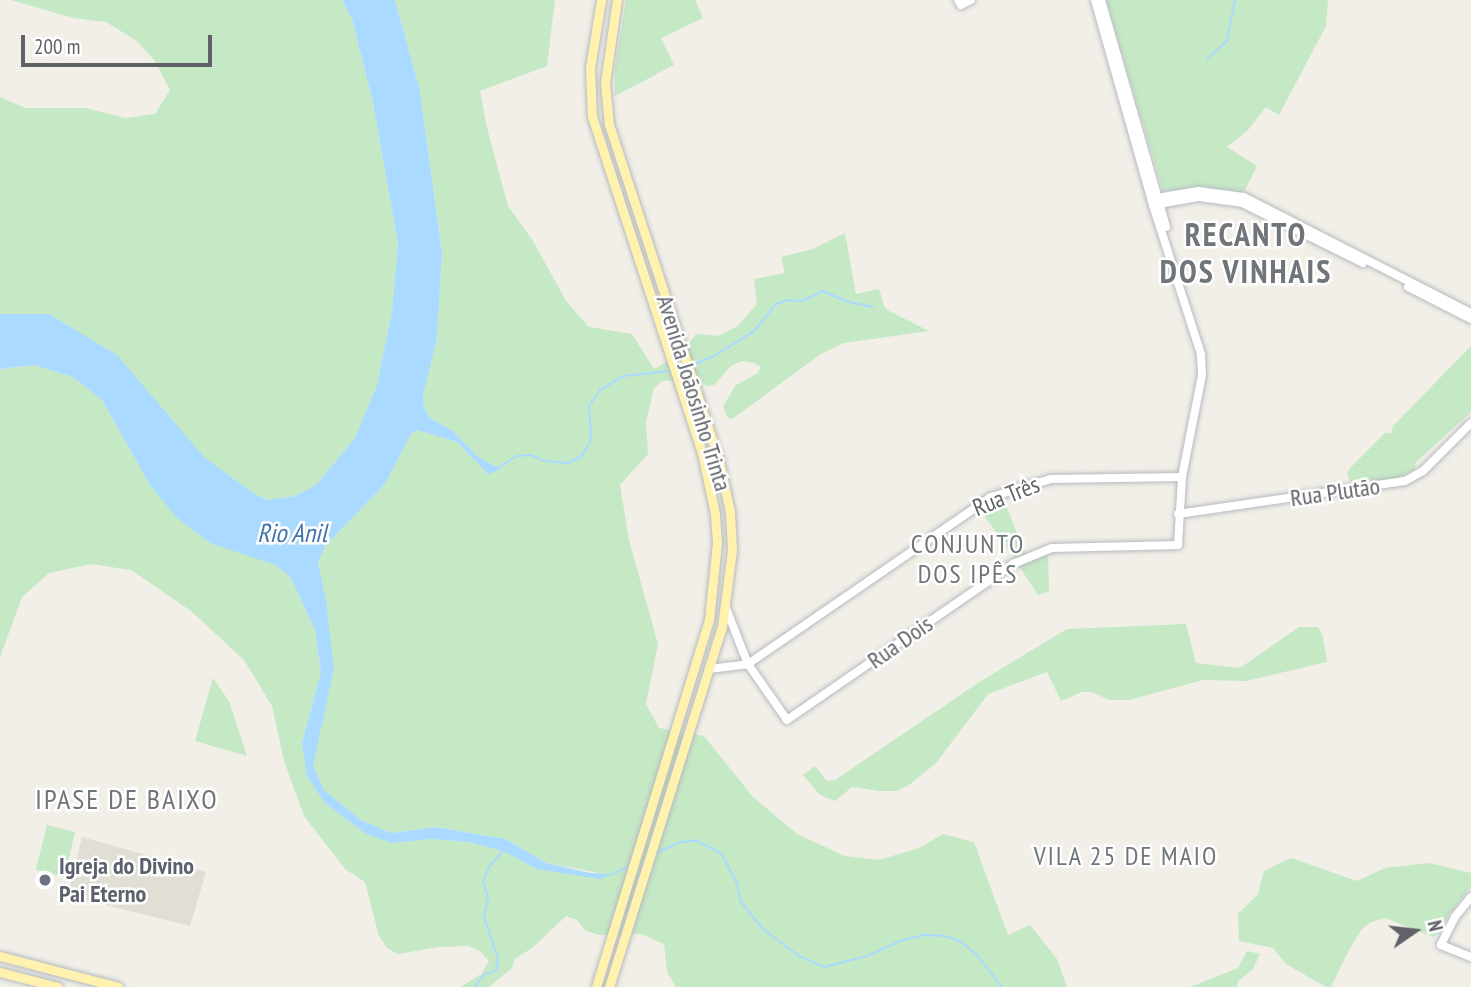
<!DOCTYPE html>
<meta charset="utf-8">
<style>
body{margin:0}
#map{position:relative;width:1471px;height:987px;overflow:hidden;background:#f1efe8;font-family:"PT Sans Narrow",sans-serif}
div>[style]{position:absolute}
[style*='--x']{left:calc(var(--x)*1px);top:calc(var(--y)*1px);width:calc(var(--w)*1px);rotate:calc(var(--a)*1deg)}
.education>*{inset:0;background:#e1ded6}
.green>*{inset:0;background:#c5e8c5;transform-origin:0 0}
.water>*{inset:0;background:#aadaff}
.stream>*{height:2px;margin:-1px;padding:0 1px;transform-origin:1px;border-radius:1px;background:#aadaff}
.roads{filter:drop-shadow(0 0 2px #b6babf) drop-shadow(0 0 2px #b6babf)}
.secondary>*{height:8px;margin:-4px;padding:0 4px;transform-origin:4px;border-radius:4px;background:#fff}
.primary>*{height:9px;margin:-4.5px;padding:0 4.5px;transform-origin:4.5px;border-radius:4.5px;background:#fff2af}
.dots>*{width:19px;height:19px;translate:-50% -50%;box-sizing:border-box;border:4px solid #fff;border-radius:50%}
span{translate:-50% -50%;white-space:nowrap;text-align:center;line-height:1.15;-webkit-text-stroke:5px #fff;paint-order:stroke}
.street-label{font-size:24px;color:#5f6368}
.worship-label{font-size:24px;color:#5b616d;font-weight:700}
.left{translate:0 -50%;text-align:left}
.water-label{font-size:26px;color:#4174aa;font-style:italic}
.neighbourhood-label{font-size:26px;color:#70757a;letter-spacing:2px}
.quarter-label{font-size:28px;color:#70757a;letter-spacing:2px}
.district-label{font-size:32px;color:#70757a;font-weight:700;letter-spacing:2px}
.north{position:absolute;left:1380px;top:896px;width:70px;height:70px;-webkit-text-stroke:5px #fff;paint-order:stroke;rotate:76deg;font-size:19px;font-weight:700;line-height:28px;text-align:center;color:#5f6368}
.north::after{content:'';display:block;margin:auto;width:24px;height:32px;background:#5f6368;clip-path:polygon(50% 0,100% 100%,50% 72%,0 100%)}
.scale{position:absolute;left:21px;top:35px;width:191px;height:32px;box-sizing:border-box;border:4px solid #5f6368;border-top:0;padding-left:9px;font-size:21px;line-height:24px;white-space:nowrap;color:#5f6368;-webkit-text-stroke:5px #fff;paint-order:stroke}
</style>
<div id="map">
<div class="education">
<div style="clip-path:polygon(82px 837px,206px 872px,190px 926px,82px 899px,84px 890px,70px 887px)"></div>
</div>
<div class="green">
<div style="clip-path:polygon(11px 0,342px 0,352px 19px,373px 103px,398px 244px,392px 311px,377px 385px,355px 438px,316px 485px,295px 496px,269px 500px,256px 495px,204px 457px,179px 430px,49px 315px,0 314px,0 97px,25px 108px,86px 108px,125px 118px,155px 114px,170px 90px,154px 60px,137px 41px,106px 22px,73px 18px)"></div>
<div style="clip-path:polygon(395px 0,555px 0,547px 66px,480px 91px,488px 132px,508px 206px,533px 241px,566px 301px,589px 327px,632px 334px,654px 369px,680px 355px,696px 334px,718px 336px,738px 326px,757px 304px,754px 279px,785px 273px,781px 257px,813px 249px,845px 233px,856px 294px,879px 289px,884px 306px,889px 311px,929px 331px,844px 343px,821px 354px,732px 419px,728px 418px,723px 406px,736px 385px,758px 373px,761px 367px,754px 363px,742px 361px,731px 366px,714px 385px,706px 386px,698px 380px,662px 381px,654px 388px,646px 422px,648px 454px,620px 485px,629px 540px,658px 644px,646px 704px,659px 728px,704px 736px,753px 797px,797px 834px,845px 856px,879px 860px,919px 848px,943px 834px,974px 842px,1008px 935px,1030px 925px,1057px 959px,1067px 987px,676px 987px,667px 972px,664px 944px,641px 934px,599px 935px,586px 931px,577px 920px,566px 916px,532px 948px,515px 959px,512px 968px,489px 987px,461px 987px,481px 974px,489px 961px,480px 951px,468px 946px,439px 947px,398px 954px,387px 948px,379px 936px,365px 882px,345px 869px,304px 816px,284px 761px,272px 706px,244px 660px,191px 611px,131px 570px,91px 564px,49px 573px,22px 597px,0 657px,0 369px,34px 365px,73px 377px,102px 400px,150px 485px,247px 554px,276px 565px,291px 578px,315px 630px,321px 672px,302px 743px,325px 803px,392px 843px,431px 839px,468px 842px,503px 851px,537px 869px,611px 875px,546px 863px,506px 839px,436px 827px,391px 833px,361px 820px,324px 790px,313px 766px,318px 733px,326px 600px,318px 563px,325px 546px,385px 484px,411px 434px,417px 430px,457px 442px,488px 474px,498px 468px,477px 456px,454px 432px,429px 417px,424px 407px,423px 397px,437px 338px,442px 254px,420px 91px)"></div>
<div style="clip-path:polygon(626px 0,695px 0,703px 18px,661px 38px,674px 65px,615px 96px,615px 68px)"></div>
<div style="clip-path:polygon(1106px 0,1328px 0,1326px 26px,1279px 115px,1266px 107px,1248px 130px,1227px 147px,1257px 166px,1243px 194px,1204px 186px,1163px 191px)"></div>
<div style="clip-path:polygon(1471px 346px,1471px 412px,1415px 463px,1415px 469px,1395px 479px,1354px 484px,1350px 482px,1347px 474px,1350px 468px,1385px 433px,1391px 433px,1393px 426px)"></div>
<div style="clip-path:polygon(1003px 498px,1026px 555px,1015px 559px,980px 509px)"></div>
<div style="clip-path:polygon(1048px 554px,1049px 591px,1038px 595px,1019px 566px)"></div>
<div style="clip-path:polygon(1186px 624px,1196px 663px,1240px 668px,1299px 627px,1318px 627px,1323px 637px,1327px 662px,1246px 681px,1203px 680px,1129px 700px,1109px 700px,1092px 692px,1082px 692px,1061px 701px,1047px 672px,988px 694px,936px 763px,909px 785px,896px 791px,879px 791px,852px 787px,835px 801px,820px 795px,803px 775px,815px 766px,827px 781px,835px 780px,981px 681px,1067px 629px)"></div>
<div style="clip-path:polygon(213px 678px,229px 701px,247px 756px,195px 741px)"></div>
<div style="left:47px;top:825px;width:29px;height:46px;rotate:14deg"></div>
<div style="clip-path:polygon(1291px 858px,1357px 881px,1385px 868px,1429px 863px,1471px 873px,1471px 887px,1450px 913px,1439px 934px,1433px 937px,1385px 918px,1371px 922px,1362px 929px,1349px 950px,1331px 987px,1326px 987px,1286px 964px,1273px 948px,1239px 941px,1238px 914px,1258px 894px,1264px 871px)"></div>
<div style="clip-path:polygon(1247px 951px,1260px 954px,1253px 969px,1238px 981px,1237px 987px,1190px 987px,1238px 968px)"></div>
</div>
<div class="water">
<div style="clip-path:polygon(342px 0,395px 0,420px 91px,442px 254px,437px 338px,423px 397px,424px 407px,429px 417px,454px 432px,477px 456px,500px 469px,488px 474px,457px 442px,417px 430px,411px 434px,385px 484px,325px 546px,318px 563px,326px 600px,334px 668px,313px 766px,324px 790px,361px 820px,391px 833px,436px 827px,506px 839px,546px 863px,590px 873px,613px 874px,600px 879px,537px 869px,503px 851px,468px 842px,431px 839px,392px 843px,366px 834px,325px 803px,307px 776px,302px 743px,321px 672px,315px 630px,291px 578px,276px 565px,210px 543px,176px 517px,150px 485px,102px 400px,73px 377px,34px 365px,0 369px,0 314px,49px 314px,117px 355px,204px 457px,256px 495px,269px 500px,295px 496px,316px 485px,355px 438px,377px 385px,392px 311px,398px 244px,373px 103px,352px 19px)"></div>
</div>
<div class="stream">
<div style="--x:1207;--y:59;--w:27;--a:-42"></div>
<div style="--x:1227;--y:41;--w:42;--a:-79"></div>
<div style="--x:693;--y:365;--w:23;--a:-23"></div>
<div style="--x:714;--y:356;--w:47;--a:-32"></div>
<div style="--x:754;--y:331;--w:35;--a:-51"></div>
<div style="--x:776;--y:304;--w:13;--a:-18"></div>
<div style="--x:788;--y:300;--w:15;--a:4"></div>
<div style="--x:803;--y:301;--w:22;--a:-27"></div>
<div style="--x:823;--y:291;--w:24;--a:24"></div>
<div style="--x:845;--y:301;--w:29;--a:12"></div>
<div style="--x:488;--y:474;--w:34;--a:-32"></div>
<div style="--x:517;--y:456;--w:14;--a:-4"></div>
<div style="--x:531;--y:455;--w:14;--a:25"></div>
<div style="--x:544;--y:461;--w:24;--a:5"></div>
<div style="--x:568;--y:463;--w:17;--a:-28"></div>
<div style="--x:583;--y:455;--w:18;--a:-63"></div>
<div style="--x:591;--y:439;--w:33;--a:-93"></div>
<div style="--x:589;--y:406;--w:19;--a:-55"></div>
<div style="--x:600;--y:390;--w:27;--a:-31"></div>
<div style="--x:623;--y:376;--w:47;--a:-6.1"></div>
<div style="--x:656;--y:853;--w:23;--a:-25"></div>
<div style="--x:677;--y:843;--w:18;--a:-9"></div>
<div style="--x:695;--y:840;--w:29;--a:27"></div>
<div style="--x:721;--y:853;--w:32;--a:62"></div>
<div style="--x:736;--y:881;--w:22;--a:77"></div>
<div style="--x:741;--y:902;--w:35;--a:51"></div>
<div style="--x:763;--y:929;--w:45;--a:36.9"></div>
<div style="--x:799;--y:956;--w:28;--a:23"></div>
<div style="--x:825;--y:967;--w:43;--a:-14.7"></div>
<div style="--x:867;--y:956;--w:39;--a:-24"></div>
<div style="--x:903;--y:940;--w:22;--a:-13"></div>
<div style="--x:924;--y:935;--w:21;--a:3"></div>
<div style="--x:945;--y:936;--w:16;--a:18"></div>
<div style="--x:960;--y:941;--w:22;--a:39"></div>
<div style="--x:977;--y:955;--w:41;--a:52"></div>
<div style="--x:613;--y:874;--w:18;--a:-27"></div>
<div style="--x:474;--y:987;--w:17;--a:-50"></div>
<div style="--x:485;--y:974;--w:11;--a:-15"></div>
<div style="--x:496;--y:971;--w:12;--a:-81"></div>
<div style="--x:498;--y:959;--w:44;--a:-108.4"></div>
<div style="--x:484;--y:917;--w:20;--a:-79"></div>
<div style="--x:488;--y:897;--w:16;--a:-108"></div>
<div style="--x:483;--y:882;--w:16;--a:-68"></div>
<div style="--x:489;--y:867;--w:21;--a:-49"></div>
</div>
<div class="roads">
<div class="secondary">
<div style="--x:958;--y:0;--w:6;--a:59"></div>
<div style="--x:961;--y:5;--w:11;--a:-27"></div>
<div style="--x:1101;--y:0;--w:236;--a:74"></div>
<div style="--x:1151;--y:199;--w:48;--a:-9.7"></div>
<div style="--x:1198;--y:191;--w:46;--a:7.4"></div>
<div style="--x:1244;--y:197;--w:255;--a:27.1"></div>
<div style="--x:1153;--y:205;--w:47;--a:-9.9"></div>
<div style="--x:1199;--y:197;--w:43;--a:7.9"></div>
<div style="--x:1242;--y:203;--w:135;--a:26.4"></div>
<div style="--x:1408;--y:287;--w:71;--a:26.9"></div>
<div style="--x:1178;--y:514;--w:229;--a:-8.3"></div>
<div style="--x:1405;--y:481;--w:21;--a:-29"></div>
<div style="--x:1423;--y:471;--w:68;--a:-45"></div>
<div style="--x:726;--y:608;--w:60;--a:68.6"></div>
<div style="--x:748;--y:664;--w:68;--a:55.1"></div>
<div style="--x:787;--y:720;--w:275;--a:-34.6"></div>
<div style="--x:1013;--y:564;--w:42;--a:-22.3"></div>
<div style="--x:1052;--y:548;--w:126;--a:-1.4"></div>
<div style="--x:1178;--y:545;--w:68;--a:-86.6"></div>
<div style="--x:1182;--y:477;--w:104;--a:-78.9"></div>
<div style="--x:1202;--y:375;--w:21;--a:-93"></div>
<div style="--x:1201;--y:354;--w:157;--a:-107.9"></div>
<div style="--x:1153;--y:205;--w:213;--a:-105.8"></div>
<div style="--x:709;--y:669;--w:39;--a:-7"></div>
<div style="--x:748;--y:664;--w:295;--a:-34.5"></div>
<div style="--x:991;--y:497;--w:63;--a:-16.7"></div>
<div style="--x:1051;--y:479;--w:131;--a:-0.9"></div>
<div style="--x:1471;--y:897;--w:26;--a:129"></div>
<div style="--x:1455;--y:917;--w:31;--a:117"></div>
<div style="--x:1441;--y:945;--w:32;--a:22"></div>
</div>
<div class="primary">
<div style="--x:0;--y:956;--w:122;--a:14.7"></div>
<div style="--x:0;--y:972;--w:60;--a:14.5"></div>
<div style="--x:596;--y:987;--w:384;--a:-72.9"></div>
<div style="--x:709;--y:620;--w:77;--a:-84.1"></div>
<div style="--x:717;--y:543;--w:29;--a:-94"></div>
<div style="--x:715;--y:514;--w:62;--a:-102"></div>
<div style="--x:702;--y:453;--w:354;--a:-108.1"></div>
<div style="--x:592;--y:116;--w:48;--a:-92.4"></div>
<div style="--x:590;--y:68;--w:69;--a:-80.8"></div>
<div style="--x:609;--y:987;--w:377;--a:-72.6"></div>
<div style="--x:722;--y:627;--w:78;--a:-82.6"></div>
<div style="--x:732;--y:550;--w:38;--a:-93"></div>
<div style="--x:730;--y:512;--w:52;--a:-102.2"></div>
<div style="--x:719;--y:461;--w:354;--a:-108.1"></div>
<div style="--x:609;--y:125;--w:42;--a:-95.4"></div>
<div style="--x:605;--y:83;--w:84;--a:-81.8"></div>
</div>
</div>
<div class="dots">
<div style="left:45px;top:880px;background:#6b7280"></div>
</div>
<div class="street-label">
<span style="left:694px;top:393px;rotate:73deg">Avenida Joãosinho Trinta</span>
<span style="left:1335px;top:492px;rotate:-8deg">Rua Plutão</span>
<span style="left:1006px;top:496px;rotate:-22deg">Rua Três</span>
<span style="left:900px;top:642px;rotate:-35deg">Rua Dois</span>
</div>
<div class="worship-label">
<span class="left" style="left:59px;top:880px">Igreja do Divino<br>Pai Eterno</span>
</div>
<div class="water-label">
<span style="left:292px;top:533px">Rio Anil</span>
</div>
<div class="neighbourhood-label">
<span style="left:968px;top:559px">CONJUNTO<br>DOS IPÊS</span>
<span style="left:1126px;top:856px">VILA 25 DE MAIO</span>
</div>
<div class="quarter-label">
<span style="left:127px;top:799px">IPASE DE BAIXO</span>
</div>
<div class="district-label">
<span style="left:1246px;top:253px">RECANTO<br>DOS VINHAIS</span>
</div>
<div class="north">N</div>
<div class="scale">200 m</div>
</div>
